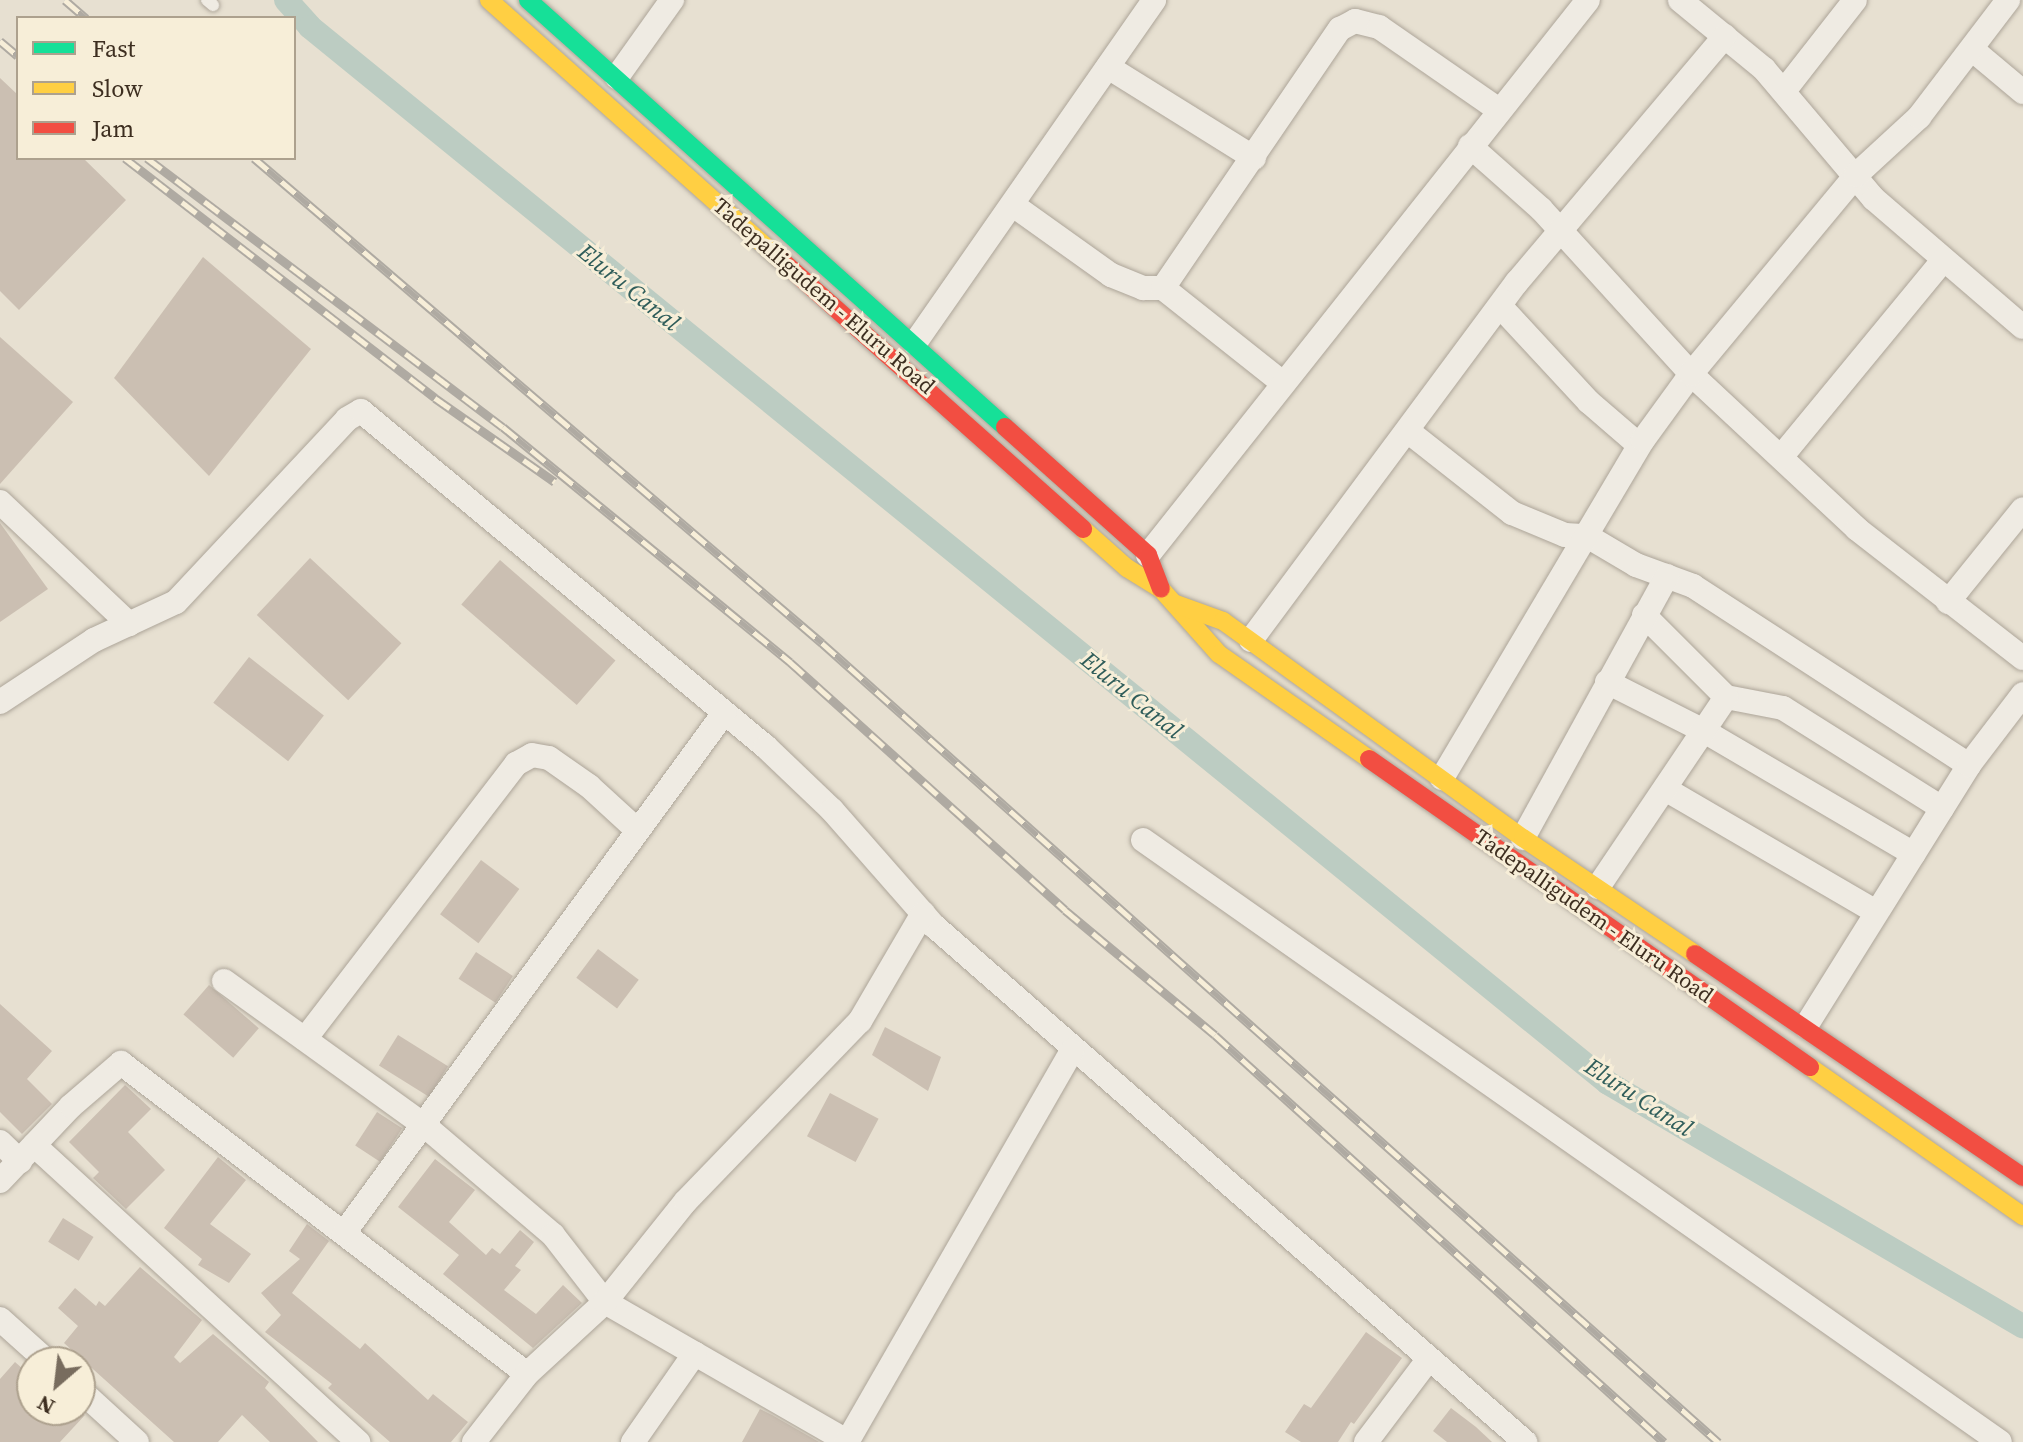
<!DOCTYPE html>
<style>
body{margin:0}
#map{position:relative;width:2023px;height:1442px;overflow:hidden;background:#e7e0d1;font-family:"Source Serif 4",serif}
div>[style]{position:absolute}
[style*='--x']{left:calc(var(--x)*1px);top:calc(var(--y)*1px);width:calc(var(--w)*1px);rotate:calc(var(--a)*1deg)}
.canal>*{height:24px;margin:-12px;padding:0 12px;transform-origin:12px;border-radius:12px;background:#bcccc2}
.building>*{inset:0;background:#cbbfb2;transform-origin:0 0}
.roads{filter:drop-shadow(0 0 2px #ada599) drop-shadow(0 0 2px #ada599)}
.lane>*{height:12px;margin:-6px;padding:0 6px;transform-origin:6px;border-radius:6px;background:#efebe3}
.street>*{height:24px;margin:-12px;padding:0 12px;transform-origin:12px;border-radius:12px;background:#efebe3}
.fast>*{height:18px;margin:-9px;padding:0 9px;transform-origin:9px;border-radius:9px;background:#16e098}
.slow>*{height:18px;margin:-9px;padding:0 9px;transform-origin:9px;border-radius:9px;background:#ffcf43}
.jam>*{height:18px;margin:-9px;padding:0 9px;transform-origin:9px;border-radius:9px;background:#f24e42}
.rail>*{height:9px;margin-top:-4.5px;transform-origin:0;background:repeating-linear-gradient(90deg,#f7eed8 0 18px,#afaaa2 0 36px);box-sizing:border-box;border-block:2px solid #afaaa2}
span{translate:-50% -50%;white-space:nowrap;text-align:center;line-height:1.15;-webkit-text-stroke:6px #f7eed8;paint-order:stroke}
.street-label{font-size:22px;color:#3d2e20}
.water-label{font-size:24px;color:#2f5d5a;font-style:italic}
.legend{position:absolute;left:16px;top:16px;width:280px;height:144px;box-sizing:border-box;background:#f7eed8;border:2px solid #ada18e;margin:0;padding:10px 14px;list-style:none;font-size:24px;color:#3d2e20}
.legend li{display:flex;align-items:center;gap:16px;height:40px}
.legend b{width:40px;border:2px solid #ada18e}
.north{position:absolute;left:16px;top:1346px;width:80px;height:80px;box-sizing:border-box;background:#f7eed8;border:2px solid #ada18e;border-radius:50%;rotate:208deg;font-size:22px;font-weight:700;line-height:32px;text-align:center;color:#3d2e20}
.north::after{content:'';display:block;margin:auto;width:28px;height:36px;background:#786c5e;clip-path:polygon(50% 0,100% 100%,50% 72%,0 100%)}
</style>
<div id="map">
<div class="canal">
<div style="--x:286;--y:0;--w:36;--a:48"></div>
<div style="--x:310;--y:27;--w:1673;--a:39.13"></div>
<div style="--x:1608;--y:1083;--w:481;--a:30.4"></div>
</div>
<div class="building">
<div style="clip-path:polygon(0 78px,18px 95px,18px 158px,83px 158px,126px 200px,19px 310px,0 291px)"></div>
<div style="clip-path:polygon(203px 257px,311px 349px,209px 476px,114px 378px)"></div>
<div style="clip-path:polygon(0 337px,73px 402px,0 484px)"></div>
<div style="clip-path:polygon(0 523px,48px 589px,0 622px)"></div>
<div style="left:310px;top:558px;width:125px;height:78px;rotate:43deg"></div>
<div style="left:500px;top:560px;width:153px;height:59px;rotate:41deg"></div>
<div style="left:249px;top:657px;width:95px;height:58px;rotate:38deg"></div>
<div style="left:481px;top:860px;width:48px;height:68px;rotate:37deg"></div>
<div style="left:598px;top:949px;width:51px;height:36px;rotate:37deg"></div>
<div style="left:476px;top:952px;width:44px;height:32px;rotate:33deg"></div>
<div style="left:209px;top:985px;width:66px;height:39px;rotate:41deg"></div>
<div style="clip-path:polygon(0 1004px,52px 1051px,27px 1079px,52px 1104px,22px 1134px,0 1112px)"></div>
<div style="clip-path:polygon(885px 1027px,941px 1057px,928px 1091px,872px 1055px)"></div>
<div style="left:398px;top:1035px;width:59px;height:36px;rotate:32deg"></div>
<div style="clip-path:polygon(125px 1085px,151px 1109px,128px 1132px,165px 1170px,126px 1209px,93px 1178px,99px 1172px,69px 1142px)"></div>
<div style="left:830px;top:1093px;width:55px;height:49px;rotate:28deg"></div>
<div style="left:377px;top:1112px;width:30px;height:40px;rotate:33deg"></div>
<div style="clip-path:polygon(218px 1157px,246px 1180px,210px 1224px,251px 1254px,229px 1283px,198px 1265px,202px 1259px,164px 1228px)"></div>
<div style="clip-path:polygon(435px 1159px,475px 1190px,449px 1222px,486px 1255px,492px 1248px,500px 1254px,520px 1230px,534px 1242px,515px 1266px,521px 1270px,504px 1290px,536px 1314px,563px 1285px,582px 1303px,533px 1348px,443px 1274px,459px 1255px,398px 1207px)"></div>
<div style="left:63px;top:1218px;width:36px;height:28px;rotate:32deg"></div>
<div style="clip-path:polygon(307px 1224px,329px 1241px,292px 1293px,360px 1349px,365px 1343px,428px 1400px,433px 1394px,468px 1422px,451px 1442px,390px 1442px,328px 1388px,332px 1384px,265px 1332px,281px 1315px,261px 1293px,300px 1259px,289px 1251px)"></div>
<div style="clip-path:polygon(140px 1267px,202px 1320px,174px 1357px,180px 1363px,213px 1334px,269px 1382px,265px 1388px,318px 1442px,270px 1442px,242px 1415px,218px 1442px,174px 1442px,64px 1343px,78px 1326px,58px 1308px,75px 1288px,96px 1306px,99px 1301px,105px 1306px)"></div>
<div style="clip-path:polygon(1366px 1332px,1402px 1358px,1354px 1424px,1351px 1422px,1338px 1442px,1301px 1442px,1285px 1432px,1304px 1404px,1311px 1408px)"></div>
<div style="clip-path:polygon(15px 1362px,32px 1377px,32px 1410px,80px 1410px,85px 1415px,60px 1442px,0 1442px,0 1379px)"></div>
<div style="clip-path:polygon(1451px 1408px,1476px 1427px,1492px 1442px,1447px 1442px,1433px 1431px)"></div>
<div style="clip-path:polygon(760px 1409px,772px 1415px,819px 1442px,742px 1442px)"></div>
</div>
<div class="roads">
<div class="lane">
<div style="--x:207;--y:0;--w:8;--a:40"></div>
</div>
<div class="street">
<div style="--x:1680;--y:0;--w:109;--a:39.4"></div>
<div style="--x:1764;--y:69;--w:170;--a:49.8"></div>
<div style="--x:1874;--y:199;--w:196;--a:40.7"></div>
<div style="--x:1974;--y:51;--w:64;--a:39.9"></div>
<div style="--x:1108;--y:67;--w:172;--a:31.9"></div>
<div style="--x:617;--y:77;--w:95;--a:-54.5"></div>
<div style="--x:1784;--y:91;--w:115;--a:-52"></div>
<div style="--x:1470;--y:146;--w:95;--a:41.6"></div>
<div style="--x:1541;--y:209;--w:223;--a:47.7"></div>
<div style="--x:1691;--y:374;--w:227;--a:43"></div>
<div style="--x:1857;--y:529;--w:210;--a:37.9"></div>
<div style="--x:1013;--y:205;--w:120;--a:35.5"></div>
<div style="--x:1111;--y:275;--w:35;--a:22"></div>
<div style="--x:1143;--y:288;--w:20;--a:0"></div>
<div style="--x:1163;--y:288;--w:314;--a:-55.7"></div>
<div style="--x:1340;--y:29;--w:17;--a:-28"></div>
<div style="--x:1355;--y:21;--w:25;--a:14"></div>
<div style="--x:1379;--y:27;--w:146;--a:34.7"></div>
<div style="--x:1163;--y:288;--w:153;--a:38.4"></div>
<div style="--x:1500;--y:306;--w:131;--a:47.2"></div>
<div style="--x:1589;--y:402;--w:66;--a:40.7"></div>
<div style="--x:915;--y:343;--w:418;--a:-55.1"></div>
<div style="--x:1409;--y:432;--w:131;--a:38.2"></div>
<div style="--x:1512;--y:513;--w:57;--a:22.5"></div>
<div style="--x:1565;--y:535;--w:22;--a:3"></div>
<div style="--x:1587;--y:536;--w:57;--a:30.6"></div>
<div style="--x:1636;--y:565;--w:61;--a:20.2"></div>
<div style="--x:1693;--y:586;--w:329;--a:33"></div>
<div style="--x:1781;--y:457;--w:256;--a:-50.5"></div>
<div style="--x:0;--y:502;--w:178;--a:43.4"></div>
<div style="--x:1148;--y:555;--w:708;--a:-51.59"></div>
<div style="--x:1948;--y:602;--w:119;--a:-51.1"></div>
<div style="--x:1644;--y:615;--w:116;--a:45"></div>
<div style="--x:1726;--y:697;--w:58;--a:10.9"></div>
<div style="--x:1783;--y:708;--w:188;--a:32.2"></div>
<div style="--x:1251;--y:640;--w:446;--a:-53.4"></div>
<div style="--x:1517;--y:282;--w:322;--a:-49.8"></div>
<div style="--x:1607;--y:682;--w:109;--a:26.8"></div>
<div style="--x:1704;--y:731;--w:243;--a:30.4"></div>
<div style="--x:0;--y:702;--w:113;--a:-33.4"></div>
<div style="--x:94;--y:640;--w:90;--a:-24.9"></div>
<div style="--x:176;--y:602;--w:250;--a:-46.9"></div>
<div style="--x:347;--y:419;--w:16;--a:-30"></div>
<div style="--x:361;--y:411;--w:526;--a:39.68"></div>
<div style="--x:766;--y:747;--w:91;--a:43.7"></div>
<div style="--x:832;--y:810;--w:154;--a:48.7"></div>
<div style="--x:934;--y:926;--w:785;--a:41.12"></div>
<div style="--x:1442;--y:778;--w:393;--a:-59.3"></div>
<div style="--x:1643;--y:440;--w:82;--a:-54"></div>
<div style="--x:1691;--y:374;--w:259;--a:-50.3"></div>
<div style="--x:1856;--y:175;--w:86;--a:-42.6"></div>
<div style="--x:1919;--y:117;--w:147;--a:-52.7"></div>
<div style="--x:1665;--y:789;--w:244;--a:30.2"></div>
<div style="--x:1523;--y:838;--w:299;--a:-61.2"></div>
<div style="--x:1143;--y:840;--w:1047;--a:35.09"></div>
<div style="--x:1598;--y:887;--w:229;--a:-56"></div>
<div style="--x:224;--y:981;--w:248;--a:35.8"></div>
<div style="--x:425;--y:1126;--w:168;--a:40.4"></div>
<div style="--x:553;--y:1235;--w:85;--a:52.2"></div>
<div style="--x:605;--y:1302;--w:279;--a:29.9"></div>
<div style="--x:1806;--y:1026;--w:308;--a:-58"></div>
<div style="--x:1969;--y:765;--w:89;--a:-52.7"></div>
<div style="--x:305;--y:1039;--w:347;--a:-52.5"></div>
<div style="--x:516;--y:764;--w:18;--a:-29"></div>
<div style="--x:532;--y:755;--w:17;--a:10"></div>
<div style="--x:549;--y:758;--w:49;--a:35"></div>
<div style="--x:589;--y:786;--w:65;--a:42.5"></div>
<div style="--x:0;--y:1142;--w:28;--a:44"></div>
<div style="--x:34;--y:1145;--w:440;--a:42.5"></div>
<div style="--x:0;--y:1181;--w:103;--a:-46.6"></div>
<div style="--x:71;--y:1106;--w:66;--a:-40.7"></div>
<div style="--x:121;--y:1063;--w:511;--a:37.45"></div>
<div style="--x:344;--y:1233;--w:644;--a:-53.84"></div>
<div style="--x:0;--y:1319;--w:64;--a:41.9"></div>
<div style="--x:80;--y:1390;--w:77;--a:42.4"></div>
<div style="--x:474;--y:1442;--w:86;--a:-52.1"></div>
<div style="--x:527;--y:1374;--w:106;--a:-42.7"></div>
<div style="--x:605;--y:1302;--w:129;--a:-51.3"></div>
<div style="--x:686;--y:1201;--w:250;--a:-46"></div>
<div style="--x:860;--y:1021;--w:125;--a:-59.7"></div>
<div style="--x:633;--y:1442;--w:108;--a:-55.1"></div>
<div style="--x:847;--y:1442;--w:451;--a:-60.1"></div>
<div style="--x:1366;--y:1442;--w:103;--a:-52.9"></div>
</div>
<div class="fast">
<div style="--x:528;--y:0;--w:640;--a:41.83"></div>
</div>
<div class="slow">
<div style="--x:489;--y:0;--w:390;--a:41.7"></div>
<div style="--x:1083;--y:529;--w:59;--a:41.6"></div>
<div style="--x:1127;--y:568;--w:40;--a:32"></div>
<div style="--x:1161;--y:589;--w:87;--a:48.3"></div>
<div style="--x:1219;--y:654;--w:183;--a:35"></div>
<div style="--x:1176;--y:604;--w:50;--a:19.9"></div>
<div style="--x:1223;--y:621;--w:370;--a:35.9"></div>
<div style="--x:1523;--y:838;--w:207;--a:34"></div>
<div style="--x:1810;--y:1067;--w:260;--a:35"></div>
</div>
<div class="jam">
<div style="--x:780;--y:259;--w:406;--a:41.7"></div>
<div style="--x:1005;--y:427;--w:192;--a:41.8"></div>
<div style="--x:1148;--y:555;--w:36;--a:69"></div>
<div style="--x:1369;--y:759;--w:538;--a:34.93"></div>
<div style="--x:1695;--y:954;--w:397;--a:34.2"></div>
</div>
</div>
<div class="rail">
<div style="--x:65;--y:0;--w:28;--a:41"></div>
<div style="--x:0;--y:41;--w:23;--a:40"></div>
<div style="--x:125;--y:158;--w:392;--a:37.7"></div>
<div style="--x:435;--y:398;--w:146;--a:35"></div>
<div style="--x:147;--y:158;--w:446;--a:37.1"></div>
<div style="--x:503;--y:427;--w:371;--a:39.3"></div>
<div style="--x:790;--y:662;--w:370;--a:42"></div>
<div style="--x:1065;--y:910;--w:195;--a:39.8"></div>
<div style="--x:1215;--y:1035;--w:606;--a:42.19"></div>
<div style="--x:254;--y:158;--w:747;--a:40.49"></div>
<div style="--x:822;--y:643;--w:1201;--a:41.72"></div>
</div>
<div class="street-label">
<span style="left:824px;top:296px;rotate:41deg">Tadepalligudem - Eluru Road</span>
<span style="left:1594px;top:916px;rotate:35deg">Tadepalligudem - Eluru Road</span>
</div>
<div class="water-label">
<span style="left:629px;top:287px;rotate:39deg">Eluru Canal</span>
<span style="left:1132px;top:695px;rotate:39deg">Eluru Canal</span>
<span style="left:1639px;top:1097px;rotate:33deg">Eluru Canal</span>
</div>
<ul class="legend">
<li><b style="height:10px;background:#16e098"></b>Fast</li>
<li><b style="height:10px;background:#ffcf43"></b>Slow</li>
<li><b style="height:10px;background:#f24e42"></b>Jam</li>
</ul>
<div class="north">N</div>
</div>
